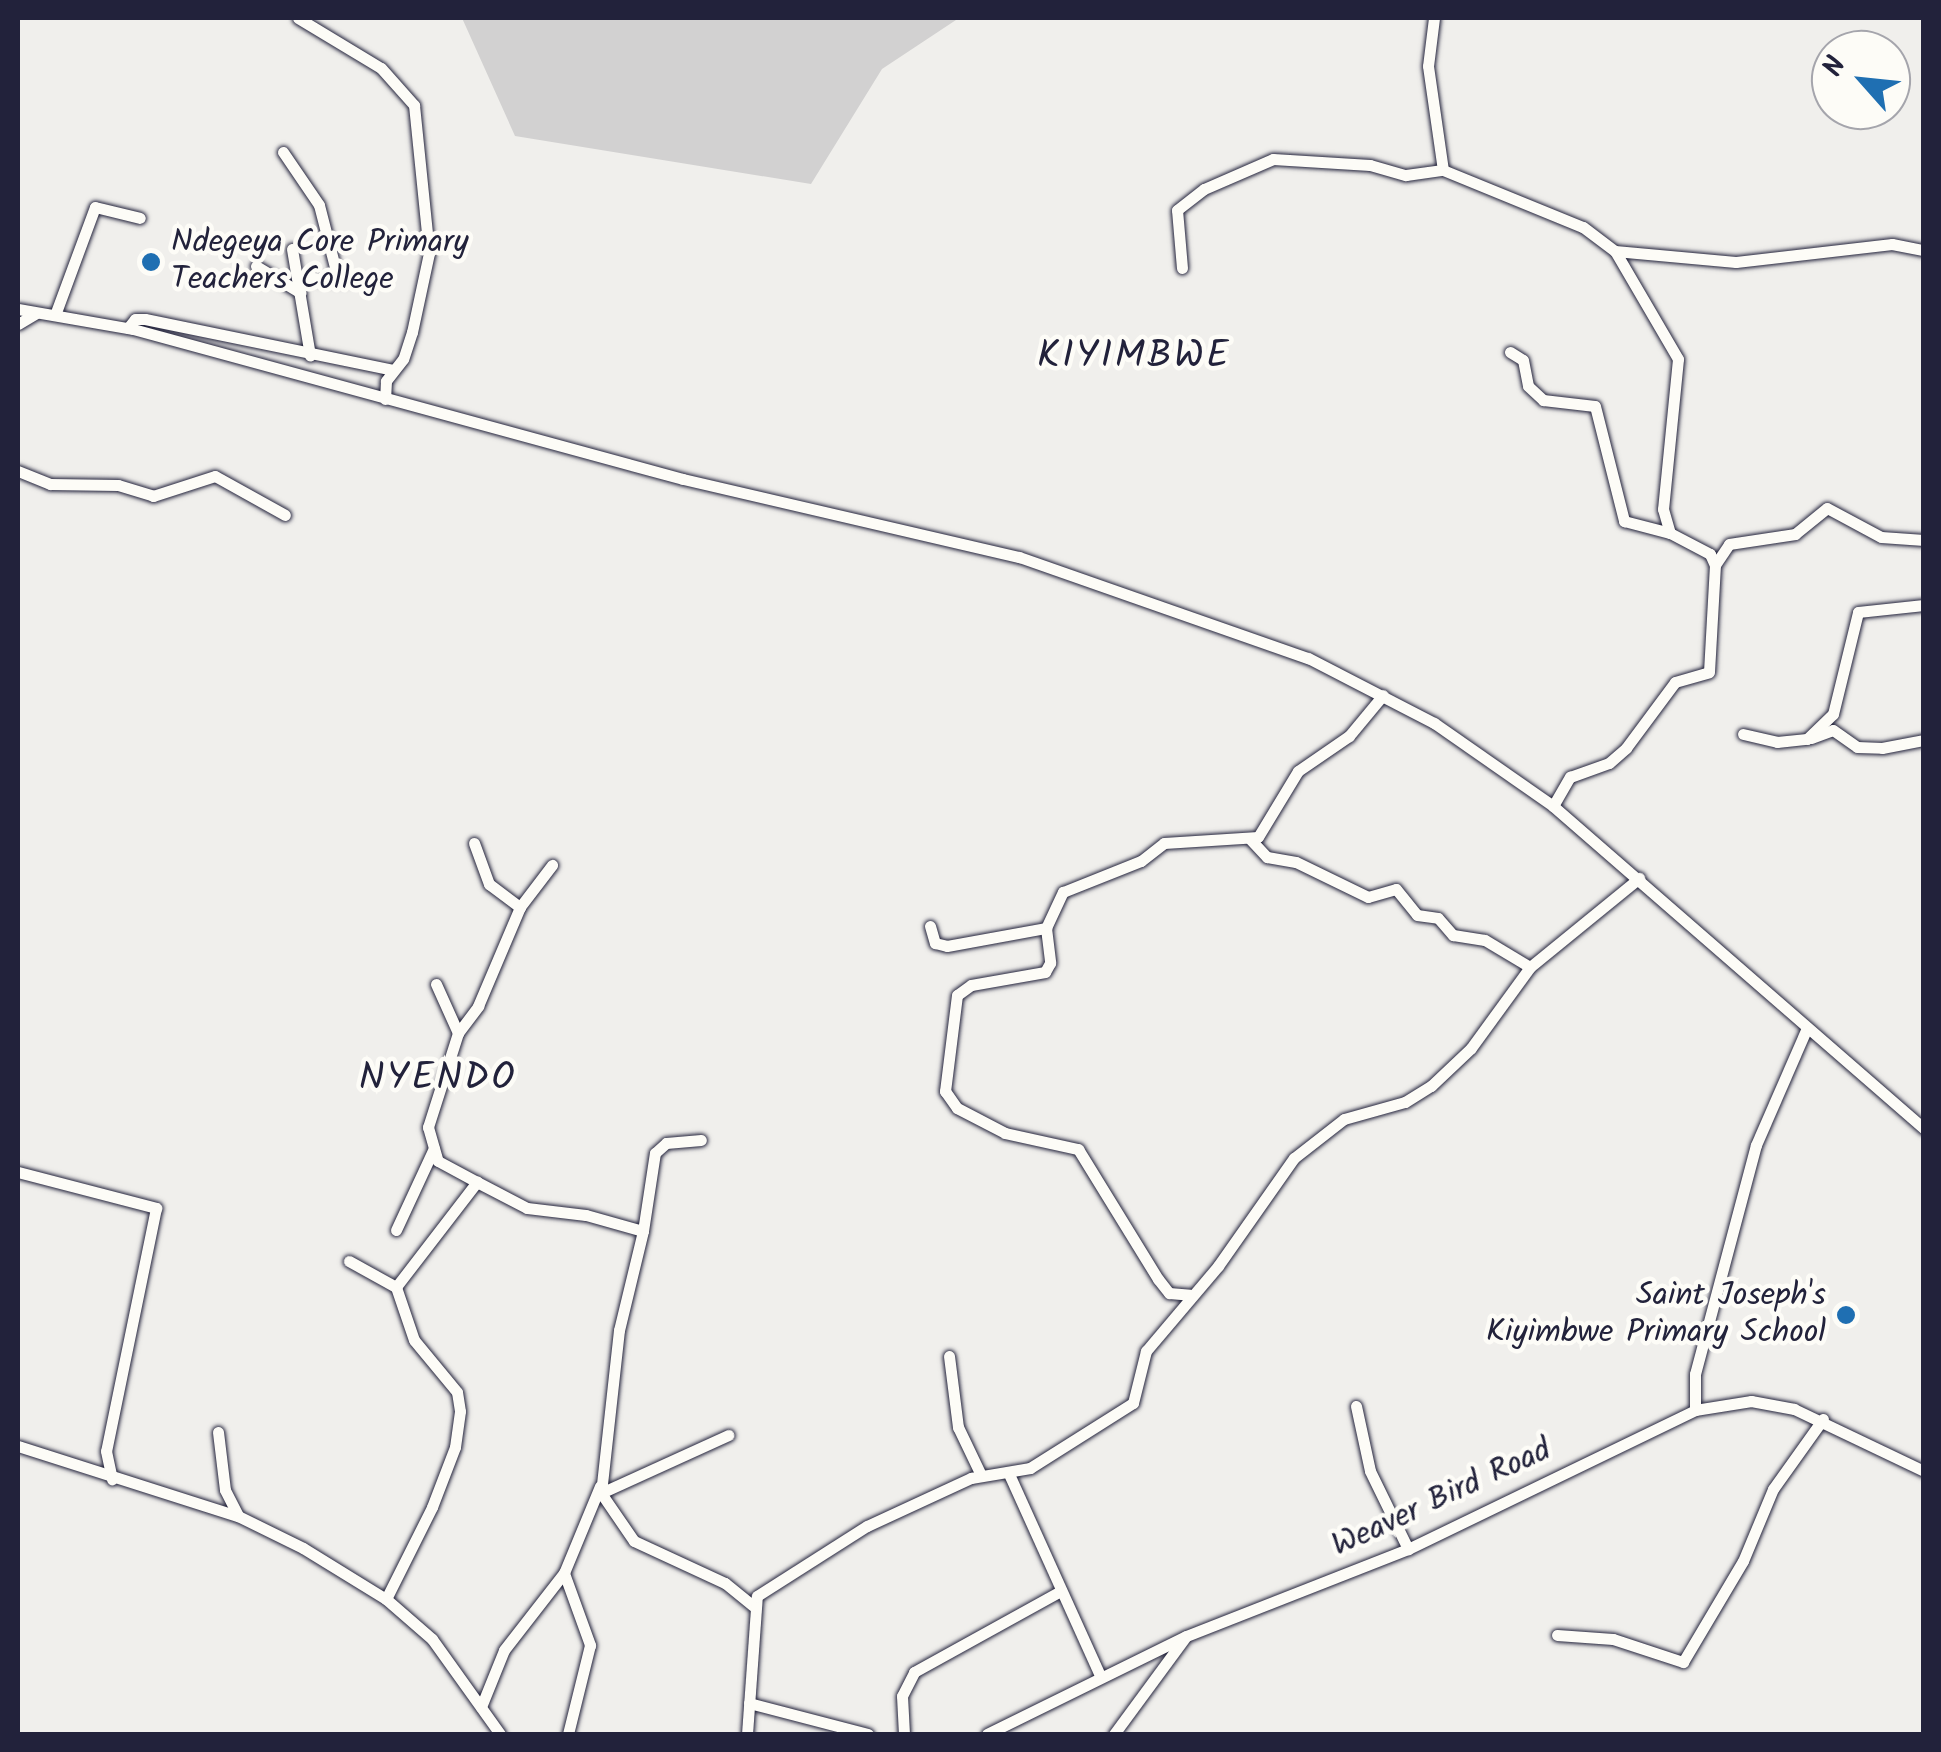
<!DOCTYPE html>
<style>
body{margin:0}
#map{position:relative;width:1941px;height:1752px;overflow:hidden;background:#f0efec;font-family:Kalam,sans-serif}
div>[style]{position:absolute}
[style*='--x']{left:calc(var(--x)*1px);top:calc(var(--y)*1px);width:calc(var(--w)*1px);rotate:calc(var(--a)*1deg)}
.green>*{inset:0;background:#d2d1d1}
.roads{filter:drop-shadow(0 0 2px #22223b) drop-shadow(0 0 2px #22223b)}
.minor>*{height:11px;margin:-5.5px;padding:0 5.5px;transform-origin:5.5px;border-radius:5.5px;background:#fdfcf7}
.dots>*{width:28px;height:28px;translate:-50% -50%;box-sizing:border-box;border:5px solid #fdfcf7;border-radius:50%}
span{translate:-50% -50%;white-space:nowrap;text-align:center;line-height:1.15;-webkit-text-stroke:9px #fdfcf7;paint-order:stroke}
.poi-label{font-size:32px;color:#22223b}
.left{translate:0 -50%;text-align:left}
.right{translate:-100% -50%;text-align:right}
.street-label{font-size:32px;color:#22223b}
.quarter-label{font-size:38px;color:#22223b;letter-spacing:2.5px}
.frame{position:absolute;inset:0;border:20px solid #22223b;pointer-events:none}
.north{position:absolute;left:1811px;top:30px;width:100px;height:100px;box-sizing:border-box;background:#fdfcf7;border:2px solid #a5a5ac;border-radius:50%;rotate:297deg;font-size:28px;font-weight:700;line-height:40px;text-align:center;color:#22223b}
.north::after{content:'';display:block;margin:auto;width:35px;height:45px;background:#1f6fb2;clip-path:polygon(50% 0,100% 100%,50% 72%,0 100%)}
</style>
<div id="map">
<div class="green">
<div style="clip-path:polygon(462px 18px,959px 18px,882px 69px,811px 184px,515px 136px)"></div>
</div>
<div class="roads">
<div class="minor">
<div style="--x:298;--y:18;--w:97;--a:31.1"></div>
<div style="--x:381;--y:68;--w:50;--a:48.3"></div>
<div style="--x:414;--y:105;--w:149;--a:84.2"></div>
<div style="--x:429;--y:253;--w:81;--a:102.1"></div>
<div style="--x:412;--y:332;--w:28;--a:108"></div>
<div style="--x:403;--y:359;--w:28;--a:128"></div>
<div style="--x:386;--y:381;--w:18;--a:93"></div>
<div style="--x:1434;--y:18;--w:48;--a:97.1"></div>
<div style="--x:1428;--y:66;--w:105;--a:81.8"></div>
<div style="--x:283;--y:152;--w:64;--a:55.8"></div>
<div style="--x:319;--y:205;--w:72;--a:75.6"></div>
<div style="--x:292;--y:249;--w:108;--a:80.4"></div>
<div style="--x:1615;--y:251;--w:121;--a:5.2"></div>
<div style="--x:1736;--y:262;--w:157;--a:-6.6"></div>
<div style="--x:1892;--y:244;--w:33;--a:11"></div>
<div style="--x:256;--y:266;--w:52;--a:31"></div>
<div style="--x:1182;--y:268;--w:58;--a:-94.9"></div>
<div style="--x:1177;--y:210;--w:34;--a:-38"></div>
<div style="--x:1204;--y:189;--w:75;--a:-23.5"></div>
<div style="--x:1273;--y:159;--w:97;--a:3.5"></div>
<div style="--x:1370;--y:165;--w:37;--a:16"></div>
<div style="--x:1406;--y:175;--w:37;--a:-8"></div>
<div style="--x:1443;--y:170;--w:151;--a:22.2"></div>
<div style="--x:1583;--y:227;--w:40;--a:37"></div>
<div style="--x:1615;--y:251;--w:125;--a:59.7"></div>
<div style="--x:1678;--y:359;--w:151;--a:95.7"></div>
<div style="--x:1663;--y:509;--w:25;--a:74"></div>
<div style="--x:1670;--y:533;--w:45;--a:27.7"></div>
<div style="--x:1710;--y:554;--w:12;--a:66"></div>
<div style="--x:298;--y:277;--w:47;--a:3.7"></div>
<div style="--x:18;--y:309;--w:117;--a:9.9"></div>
<div style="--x:133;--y:329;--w:570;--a:15.26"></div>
<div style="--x:683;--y:479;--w:345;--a:13.1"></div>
<div style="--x:1019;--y:557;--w:306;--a:19.3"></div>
<div style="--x:1308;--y:658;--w:142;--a:27.3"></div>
<div style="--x:1434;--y:723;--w:145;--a:34.9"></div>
<div style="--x:1553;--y:806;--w:492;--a:41"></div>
<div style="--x:55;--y:315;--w:115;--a:-69.7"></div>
<div style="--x:95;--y:207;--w:46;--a:13.7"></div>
<div style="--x:18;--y:324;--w:21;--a:-31"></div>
<div style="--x:128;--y:328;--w:11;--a:-52"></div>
<div style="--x:135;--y:319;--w:10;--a:0"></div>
<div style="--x:145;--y:319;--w:253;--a:11.6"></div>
<div style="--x:1510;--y:352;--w:15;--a:32"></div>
<div style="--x:1523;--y:360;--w:26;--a:79"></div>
<div style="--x:1528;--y:386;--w:21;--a:43"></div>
<div style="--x:1543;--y:400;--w:52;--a:6.6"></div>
<div style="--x:1595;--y:406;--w:119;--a:75.8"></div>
<div style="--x:1624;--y:521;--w:48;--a:14.6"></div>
<div style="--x:18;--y:471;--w:35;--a:22"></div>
<div style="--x:50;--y:484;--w:68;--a:0.8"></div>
<div style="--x:118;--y:485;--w:37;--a:17"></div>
<div style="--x:153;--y:496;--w:65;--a:-17.9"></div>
<div style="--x:215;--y:476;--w:80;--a:29.1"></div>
<div style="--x:1743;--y:734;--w:35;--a:13"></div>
<div style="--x:1777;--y:742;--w:30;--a:-6"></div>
<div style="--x:1807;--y:739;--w:36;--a:-44"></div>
<div style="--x:1833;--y:714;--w:105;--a:-76.2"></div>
<div style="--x:1858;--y:612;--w:66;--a:-6.1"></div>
<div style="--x:1811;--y:738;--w:23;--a:-20"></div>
<div style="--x:1833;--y:730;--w:29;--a:35"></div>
<div style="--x:1857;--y:747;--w:25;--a:2"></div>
<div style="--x:1882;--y:748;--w:43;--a:-10.8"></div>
<div style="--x:1553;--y:806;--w:34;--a:-60"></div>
<div style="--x:1570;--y:777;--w:41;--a:-19.7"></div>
<div style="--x:1609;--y:763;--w:23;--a:-41"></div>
<div style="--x:1626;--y:748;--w:82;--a:-53.4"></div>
<div style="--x:1675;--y:682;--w:35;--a:-16"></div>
<div style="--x:1709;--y:672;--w:107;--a:-86.8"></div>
<div style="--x:1715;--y:565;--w:25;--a:-56"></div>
<div style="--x:1729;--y:544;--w:67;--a:-8.6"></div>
<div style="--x:1795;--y:534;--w:41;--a:-39.1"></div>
<div style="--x:1827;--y:508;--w:61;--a:28.2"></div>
<div style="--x:1881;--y:537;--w:43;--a:4"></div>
<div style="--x:1250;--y:839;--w:25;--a:47"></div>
<div style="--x:1267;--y:857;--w:29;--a:10"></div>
<div style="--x:1296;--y:862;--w:80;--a:25.9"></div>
<div style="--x:1368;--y:897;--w:29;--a:-16"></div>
<div style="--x:1396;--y:889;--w:33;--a:51"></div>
<div style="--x:1417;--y:915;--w:21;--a:8"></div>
<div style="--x:1438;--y:918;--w:23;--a:49"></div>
<div style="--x:1453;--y:935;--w:32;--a:9"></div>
<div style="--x:1485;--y:940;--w:52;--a:31"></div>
<div style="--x:474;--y:843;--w:44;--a:69.9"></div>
<div style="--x:489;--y:884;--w:39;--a:37"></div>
<div style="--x:930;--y:926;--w:18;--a:74"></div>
<div style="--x:935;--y:943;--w:12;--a:14"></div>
<div style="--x:947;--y:946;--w:101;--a:-10.3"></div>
<div style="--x:1046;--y:928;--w:40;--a:-65"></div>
<div style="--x:1063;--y:892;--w:84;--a:-21.7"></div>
<div style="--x:1141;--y:861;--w:29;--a:-38"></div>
<div style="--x:1164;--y:843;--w:94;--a:-3.7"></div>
<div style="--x:1258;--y:837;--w:77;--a:-58.8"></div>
<div style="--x:1298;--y:771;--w:62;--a:-34.5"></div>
<div style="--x:1349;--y:736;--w:53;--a:-50.3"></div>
<div style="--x:1046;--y:928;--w:35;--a:83"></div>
<div style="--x:1050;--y:963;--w:10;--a:119"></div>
<div style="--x:1045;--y:972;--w:75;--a:170"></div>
<div style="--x:971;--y:985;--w:17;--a:144"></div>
<div style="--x:957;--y:995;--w:97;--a:97.1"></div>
<div style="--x:945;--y:1091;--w:21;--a:55"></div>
<div style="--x:957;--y:1108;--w:54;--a:27.5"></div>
<div style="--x:1005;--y:1133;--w:75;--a:12.4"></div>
<div style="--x:1078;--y:1149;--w:153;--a:58.4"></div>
<div style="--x:1158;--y:1279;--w:18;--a:52"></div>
<div style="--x:1169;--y:1293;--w:21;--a:5"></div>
<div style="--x:436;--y:984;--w:54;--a:65.8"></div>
<div style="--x:458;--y:1033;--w:99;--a:107.7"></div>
<div style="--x:428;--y:1127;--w:35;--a:74"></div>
<div style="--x:438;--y:1161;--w:44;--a:28.3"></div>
<div style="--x:458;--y:1033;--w:34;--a:-53"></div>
<div style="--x:478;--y:1006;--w:108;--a:-67"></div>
<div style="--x:520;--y:907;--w:53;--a:-52.7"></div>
<div style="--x:18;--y:1172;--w:143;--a:14.6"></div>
<div style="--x:156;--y:1208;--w:248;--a:101.6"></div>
<div style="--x:106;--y:1451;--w:29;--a:78"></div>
<div style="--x:396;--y:1230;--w:90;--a:-65.1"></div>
<div style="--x:643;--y:1231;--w:79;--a:-81.3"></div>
<div style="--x:655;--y:1153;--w:15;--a:-42"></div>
<div style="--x:666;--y:1143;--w:35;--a:-5"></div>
<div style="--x:349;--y:1261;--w:54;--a:29"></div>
<div style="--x:949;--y:1356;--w:72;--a:82.8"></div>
<div style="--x:958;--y:1427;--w:53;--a:64.4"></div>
<div style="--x:1356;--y:1406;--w:66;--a:77.8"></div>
<div style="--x:1370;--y:1471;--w:87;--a:64"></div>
<div style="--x:1695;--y:1410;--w:36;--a:-90"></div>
<div style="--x:1695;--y:1374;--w:237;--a:-75.1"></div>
<div style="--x:1756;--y:1145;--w:125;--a:-66.5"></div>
<div style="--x:218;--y:1432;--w:58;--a:83.1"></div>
<div style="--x:225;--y:1490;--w:29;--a:63"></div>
<div style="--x:18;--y:1446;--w:231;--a:17.7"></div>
<div style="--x:238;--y:1516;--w:72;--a:26.2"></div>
<div style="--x:303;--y:1548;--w:97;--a:31.6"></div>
<div style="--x:386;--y:1599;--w:61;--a:41"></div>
<div style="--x:432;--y:1639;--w:117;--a:54.4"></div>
<div style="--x:1009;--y:1474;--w:222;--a:65.7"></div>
<div style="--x:601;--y:1493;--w:140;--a:-24.5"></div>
<div style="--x:564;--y:1573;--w:77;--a:70.1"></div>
<div style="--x:590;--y:1645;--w:92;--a:103.9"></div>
<div style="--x:386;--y:1599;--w:103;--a:-63.4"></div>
<div style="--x:432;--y:1507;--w:64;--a:-69"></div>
<div style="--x:455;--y:1447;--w:36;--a:-82"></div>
<div style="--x:460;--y:1411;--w:19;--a:-99"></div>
<div style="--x:457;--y:1392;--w:67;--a:-129.6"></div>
<div style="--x:414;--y:1340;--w:56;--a:-108.8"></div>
<div style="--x:396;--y:1287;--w:133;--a:-52.4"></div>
<div style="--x:477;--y:1182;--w:56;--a:27.5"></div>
<div style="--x:527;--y:1208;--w:59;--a:6.8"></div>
<div style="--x:586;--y:1215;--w:59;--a:15.7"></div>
<div style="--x:643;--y:1231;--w:102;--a:103.6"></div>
<div style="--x:619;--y:1330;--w:164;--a:96.3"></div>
<div style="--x:601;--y:1493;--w:58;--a:55.5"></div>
<div style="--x:634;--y:1541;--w:100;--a:24.8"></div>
<div style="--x:725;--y:1583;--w:36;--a:39"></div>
<div style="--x:1557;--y:1635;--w:56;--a:4.1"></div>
<div style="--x:1613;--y:1639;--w:74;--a:18.2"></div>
<div style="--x:1683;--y:1662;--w:117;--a:-59.3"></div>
<div style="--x:1743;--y:1561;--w:78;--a:-67.4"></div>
<div style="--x:1773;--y:1489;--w:86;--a:-54.5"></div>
<div style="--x:749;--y:1703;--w:123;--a:14.6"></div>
<div style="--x:481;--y:1707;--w:61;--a:-68"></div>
<div style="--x:504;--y:1650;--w:98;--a:-52.1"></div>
<div style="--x:564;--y:1573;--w:94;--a:-67.5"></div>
<div style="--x:747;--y:1734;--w:138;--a:-85.9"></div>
<div style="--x:757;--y:1596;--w:130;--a:-32.5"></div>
<div style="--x:867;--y:1526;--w:115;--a:-24.8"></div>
<div style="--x:971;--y:1478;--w:60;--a:-9.6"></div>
<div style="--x:1030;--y:1468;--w:122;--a:-32.3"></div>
<div style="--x:1133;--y:1403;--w:54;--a:-76"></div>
<div style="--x:1146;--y:1351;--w:111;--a:-49.7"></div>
<div style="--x:1218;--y:1266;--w:132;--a:-54.9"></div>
<div style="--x:1294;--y:1158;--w:63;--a:-38"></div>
<div style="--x:1344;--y:1119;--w:63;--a:-15.6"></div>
<div style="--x:1405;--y:1102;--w:31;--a:-32"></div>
<div style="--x:1431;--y:1086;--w:55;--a:-43.5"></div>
<div style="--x:1471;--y:1048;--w:100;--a:-53.9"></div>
<div style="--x:1530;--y:967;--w:141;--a:-39.2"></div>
<div style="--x:904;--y:1734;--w:38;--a:-93"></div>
<div style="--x:902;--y:1696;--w:27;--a:-63"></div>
<div style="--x:914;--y:1672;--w:168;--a:-28.9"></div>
<div style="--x:987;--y:1734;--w:222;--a:-26.2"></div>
<div style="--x:1186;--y:1636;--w:238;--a:-21.4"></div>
<div style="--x:1408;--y:1549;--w:319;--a:-25.8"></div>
<div style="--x:1695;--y:1410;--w:57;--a:-9.1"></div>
<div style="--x:1751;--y:1401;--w:44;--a:10.5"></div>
<div style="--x:1794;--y:1409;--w:144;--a:25.5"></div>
<div style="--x:1114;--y:1734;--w:118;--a:-53.6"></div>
</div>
</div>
<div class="dots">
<div style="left:151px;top:262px;background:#1f6fb2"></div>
<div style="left:1846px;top:1315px;background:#1f6fb2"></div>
</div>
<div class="poi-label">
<span class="left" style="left:171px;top:262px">Ndegeya Core Primary<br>Teachers College</span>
<span class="right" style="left:1826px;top:1315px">Saint Joseph's<br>Kiyimbwe Primary School</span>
</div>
<div class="street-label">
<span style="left:1442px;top:1499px;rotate:-25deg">Weaver Bird Road</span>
</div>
<div class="quarter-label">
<span style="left:1134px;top:358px">KIYIMBWE</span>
<span style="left:438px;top:1080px">NYENDO</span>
</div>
<div class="frame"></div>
<div class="north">N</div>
</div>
